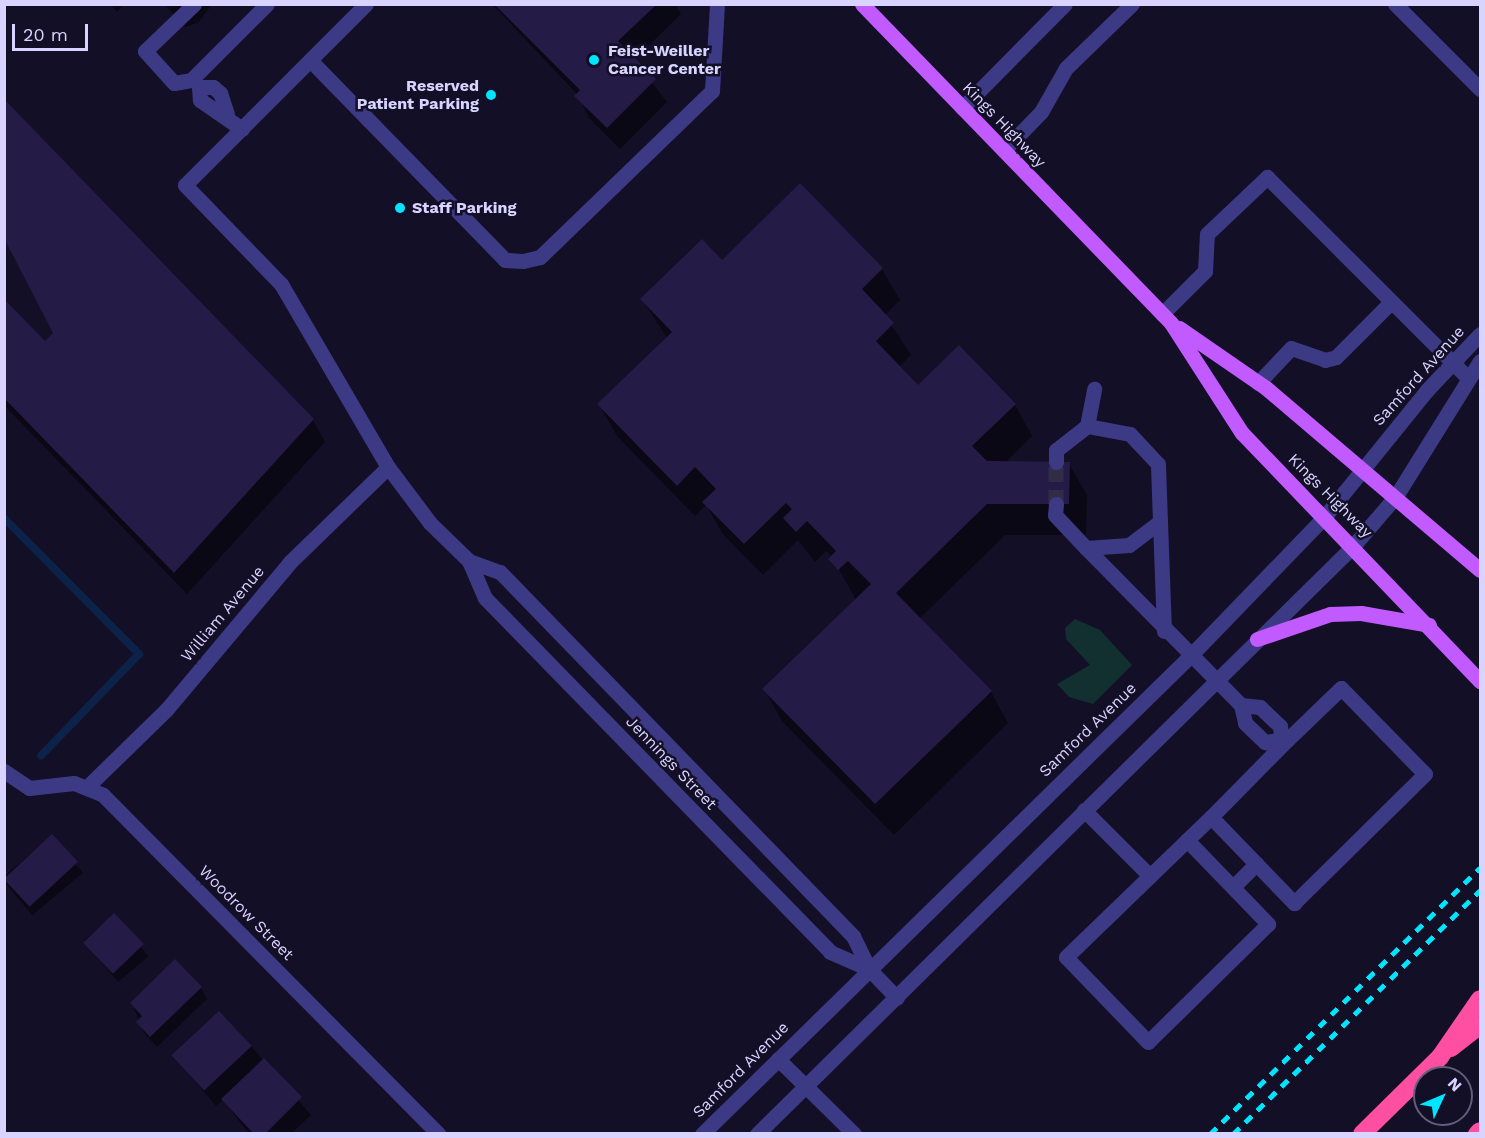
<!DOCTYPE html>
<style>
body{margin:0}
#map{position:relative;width:1485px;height:1138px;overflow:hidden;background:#130f26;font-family:"Work Sans",sans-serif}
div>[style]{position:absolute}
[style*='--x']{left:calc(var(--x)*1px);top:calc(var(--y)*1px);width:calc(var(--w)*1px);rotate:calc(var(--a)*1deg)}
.green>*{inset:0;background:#12302f}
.shadow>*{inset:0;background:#0007;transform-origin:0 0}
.stream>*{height:8px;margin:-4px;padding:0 4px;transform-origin:4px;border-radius:4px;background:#0c2248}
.building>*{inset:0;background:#241b47;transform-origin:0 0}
.minor-tunnel>*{height:15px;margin-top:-7.5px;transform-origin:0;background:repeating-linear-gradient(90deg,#312d47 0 15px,transparent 0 23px)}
.minor>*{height:15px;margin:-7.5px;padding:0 7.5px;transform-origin:7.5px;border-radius:7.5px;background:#3d3a85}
.major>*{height:15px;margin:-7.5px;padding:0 7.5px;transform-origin:7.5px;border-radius:7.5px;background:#c25bff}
.highway>*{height:18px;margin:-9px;padding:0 9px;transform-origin:9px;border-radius:9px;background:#ff4fa3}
.rail>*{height:4.5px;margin-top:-2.25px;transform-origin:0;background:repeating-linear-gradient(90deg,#00e5ff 0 9px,transparent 0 17px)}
.dots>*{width:16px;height:16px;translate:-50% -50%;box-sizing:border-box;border:3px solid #130f26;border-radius:50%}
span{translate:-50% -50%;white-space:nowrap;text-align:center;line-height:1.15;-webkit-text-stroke:5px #130f26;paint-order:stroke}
.poi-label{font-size:16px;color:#d9d4ff;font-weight:700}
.left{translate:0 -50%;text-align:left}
.right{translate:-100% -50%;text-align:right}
.street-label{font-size:16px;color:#d9d4ff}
.frame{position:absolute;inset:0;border:6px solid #d9d4ff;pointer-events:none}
.north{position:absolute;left:1413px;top:1066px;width:60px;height:60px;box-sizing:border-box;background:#130f26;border:2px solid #625e7d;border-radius:50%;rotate:46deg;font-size:16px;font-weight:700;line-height:24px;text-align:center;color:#d9d4ff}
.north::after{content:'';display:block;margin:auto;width:21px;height:27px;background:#00e5ff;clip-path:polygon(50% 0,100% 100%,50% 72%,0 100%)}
.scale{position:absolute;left:12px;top:24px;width:76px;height:27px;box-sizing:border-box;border:3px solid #d9d4ff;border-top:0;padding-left:8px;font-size:18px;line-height:21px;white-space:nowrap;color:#d9d4ff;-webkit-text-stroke:4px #130f26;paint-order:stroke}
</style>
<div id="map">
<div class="green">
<div style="clip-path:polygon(1075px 619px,1100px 630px,1132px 665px,1093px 704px,1069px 697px,1057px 684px,1090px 665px,1066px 639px,1065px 628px)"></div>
</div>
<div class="shadow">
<div style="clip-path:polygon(110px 4px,124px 4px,117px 12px)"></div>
<div style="clip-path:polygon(164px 4px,212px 4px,199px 22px,186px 27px)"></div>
<div style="clip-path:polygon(492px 4px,675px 4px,681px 14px,634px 60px,667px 102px,620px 149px,589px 118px,577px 94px)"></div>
<div style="clip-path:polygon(800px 185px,882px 269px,900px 300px,885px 315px,911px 355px,899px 367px,918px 387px,1015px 405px,1032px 436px,1005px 463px,1069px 464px,1087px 495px,1086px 535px,1005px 535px,919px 619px,991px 692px,1008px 723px,894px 835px,782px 721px,764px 689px,856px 600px,832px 557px,826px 551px,815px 562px,798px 540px,763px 575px,722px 533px,706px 505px,695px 516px,617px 436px,599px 404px,667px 338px,642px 299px,722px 262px)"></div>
<div style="clip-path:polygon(4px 301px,45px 343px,313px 420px,325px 442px,187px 594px,4px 405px)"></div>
<div style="left:52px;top:836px;width:48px;height:66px;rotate:50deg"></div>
<div style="left:114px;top:915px;width:54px;height:40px;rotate:50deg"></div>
<div style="clip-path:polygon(201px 988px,207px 999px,157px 1047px,144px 1033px,132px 1003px)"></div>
<div style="clip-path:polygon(251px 1046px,311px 1115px,291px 1134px,249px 1134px,223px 1100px,216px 1106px,174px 1056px)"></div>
</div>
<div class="stream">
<div style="--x:4;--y:518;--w:192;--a:45.2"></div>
<div style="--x:139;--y:654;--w:141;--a:133.9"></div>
</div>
<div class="building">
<div style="clip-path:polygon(495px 5px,656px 5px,618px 41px,656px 79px,607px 128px,574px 96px,580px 90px)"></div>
<div style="clip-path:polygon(4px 99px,314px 419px,174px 573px,4px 398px,4px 299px,45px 341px,53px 333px,4px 238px)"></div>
<div style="clip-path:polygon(800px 183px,883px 268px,862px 289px,894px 323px,876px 341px,918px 385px,959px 345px,1016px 404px,972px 446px,987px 461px,1070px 462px,1069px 504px,987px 504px,896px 593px,992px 691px,875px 804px,762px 689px,871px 584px,848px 561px,838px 570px,828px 559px,836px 551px,807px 521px,796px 532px,783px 518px,792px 509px,786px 503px,744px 544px,702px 502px,716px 489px,695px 467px,677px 486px,597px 404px,672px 332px,640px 299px,702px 239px,722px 260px)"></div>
<div style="left:52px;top:834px;width:38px;height:66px;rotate:47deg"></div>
<div style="left:114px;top:913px;width:43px;height:43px;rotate:46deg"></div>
<div style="clip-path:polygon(175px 959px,202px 987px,150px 1037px,136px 1022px,142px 1016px,130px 1003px)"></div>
<div style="left:219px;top:1011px;width:48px;height:65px;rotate:47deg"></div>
<div style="clip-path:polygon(264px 1058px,302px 1097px,265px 1134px,254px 1134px,221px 1099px)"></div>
</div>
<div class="minor-tunnel">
<div style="--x:1056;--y:504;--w:42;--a:-90"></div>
</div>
<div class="minor">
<div style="--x:194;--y:4;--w:68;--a:136.2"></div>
<div style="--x:145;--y:51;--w:43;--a:47.8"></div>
<div style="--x:174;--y:83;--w:17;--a:-10"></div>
<div style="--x:191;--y:80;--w:107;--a:-45"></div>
<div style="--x:366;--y:4;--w:256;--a:135"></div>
<div style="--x:185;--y:185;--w:138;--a:45.9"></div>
<div style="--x:281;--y:284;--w:212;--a:59.7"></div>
<div style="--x:388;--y:467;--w:70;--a:53.1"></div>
<div style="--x:430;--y:523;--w:54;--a:44.3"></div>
<div style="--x:469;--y:561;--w:40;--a:66.6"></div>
<div style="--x:485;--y:598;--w:494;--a:45.7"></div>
<div style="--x:830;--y:952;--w:43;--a:23.6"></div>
<div style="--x:1395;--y:4;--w:120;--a:45"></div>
<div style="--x:310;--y:60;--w:279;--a:45.7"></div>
<div style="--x:505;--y:260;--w:18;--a:3"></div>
<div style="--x:523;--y:261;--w:17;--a:-13"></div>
<div style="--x:540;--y:257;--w:239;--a:-44"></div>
<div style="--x:712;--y:91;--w:87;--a:-86.7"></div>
<div style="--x:962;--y:108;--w:146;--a:-45.3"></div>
<div style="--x:227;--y:114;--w:22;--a:-108"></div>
<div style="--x:220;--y:93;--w:9;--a:-139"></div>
<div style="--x:213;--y:87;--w:14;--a:180"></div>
<div style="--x:199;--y:87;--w:13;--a:86"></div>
<div style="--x:200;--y:100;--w:51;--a:34.6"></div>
<div style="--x:1004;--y:150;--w:53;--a:-45.8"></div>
<div style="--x:1041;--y:112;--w:51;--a:-60.4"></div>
<div style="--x:1066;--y:68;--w:92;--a:-44.1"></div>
<div style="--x:1162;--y:314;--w:61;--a:-45"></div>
<div style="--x:1205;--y:271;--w:37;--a:-87"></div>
<div style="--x:1207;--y:234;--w:83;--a:-43.5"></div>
<div style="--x:1267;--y:177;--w:284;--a:45"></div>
<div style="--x:1258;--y:383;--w:48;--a:-46.7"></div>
<div style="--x:1291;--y:348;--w:36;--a:19"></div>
<div style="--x:1325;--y:360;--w:11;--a:-15"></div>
<div style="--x:1336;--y:357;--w:78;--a:-45"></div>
<div style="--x:1087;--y:426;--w:38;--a:-79"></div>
<div style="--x:1056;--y:504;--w:11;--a:95"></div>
<div style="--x:1055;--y:515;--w:45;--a:46.8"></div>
<div style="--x:1086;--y:548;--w:43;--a:-4"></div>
<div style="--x:1129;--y:545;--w:39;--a:-37"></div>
<div style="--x:1160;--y:522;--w:58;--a:-92"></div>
<div style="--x:1158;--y:464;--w:41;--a:-133"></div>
<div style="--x:1130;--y:434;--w:44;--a:-169.5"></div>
<div style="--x:1087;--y:426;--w:39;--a:142"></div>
<div style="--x:1056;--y:450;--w:12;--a:90"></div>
<div style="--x:1160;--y:522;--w:109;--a:87.9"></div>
<div style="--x:1086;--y:548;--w:221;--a:45.4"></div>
<div style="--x:1241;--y:705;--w:18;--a:77"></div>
<div style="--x:1245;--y:723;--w:28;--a:44"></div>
<div style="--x:1265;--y:742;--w:13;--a:-9"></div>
<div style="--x:469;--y:561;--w:33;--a:20"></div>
<div style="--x:500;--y:572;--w:507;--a:45.88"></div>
<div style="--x:853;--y:936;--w:37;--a:64"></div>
<div style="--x:869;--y:969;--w:40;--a:46"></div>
<div style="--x:1241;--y:705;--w:19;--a:6"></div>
<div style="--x:1260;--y:707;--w:28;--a:44"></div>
<div style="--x:1280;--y:726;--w:19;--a:84"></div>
<div style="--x:1282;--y:745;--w:101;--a:134.6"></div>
<div style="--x:1211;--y:817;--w:120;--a:46"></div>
<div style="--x:1294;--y:903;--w:184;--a:-44.6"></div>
<div style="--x:1425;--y:774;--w:120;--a:-134.3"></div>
<div style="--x:1341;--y:688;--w:82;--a:136"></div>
<div style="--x:4;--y:771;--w:30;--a:34"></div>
<div style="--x:29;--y:788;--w:45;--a:-6.3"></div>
<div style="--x:74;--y:783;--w:31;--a:22"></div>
<div style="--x:103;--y:795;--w:477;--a:45.3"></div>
<div style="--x:88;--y:786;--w:109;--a:-44.3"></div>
<div style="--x:166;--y:710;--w:193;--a:-50"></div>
<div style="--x:290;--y:562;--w:136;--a:-44.1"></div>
<div style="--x:1084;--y:810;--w:93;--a:45"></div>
<div style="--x:1187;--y:840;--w:117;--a:46"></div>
<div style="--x:1268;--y:924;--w:168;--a:135.5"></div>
<div style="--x:1148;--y:1042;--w:118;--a:-134"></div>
<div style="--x:1066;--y:957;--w:202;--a:-44"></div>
<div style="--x:1233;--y:887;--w:33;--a:-45"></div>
<div style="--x:778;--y:1059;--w:107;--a:44.6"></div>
<div style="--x:702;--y:1134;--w:683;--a:-44.41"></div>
<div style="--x:1190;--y:656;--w:194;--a:-46"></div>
<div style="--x:1325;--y:516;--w:162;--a:-51"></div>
<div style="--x:1427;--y:390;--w:77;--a:-46.6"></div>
<div style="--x:757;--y:1134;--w:839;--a:-44.61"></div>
<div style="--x:1354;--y:545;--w:65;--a:-49.4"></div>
<div style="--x:1396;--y:496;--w:159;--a:-58.1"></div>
</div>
<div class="major">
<div style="--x:862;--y:4;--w:444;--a:45.9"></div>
<div style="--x:1171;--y:323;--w:131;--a:57.2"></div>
<div style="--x:1242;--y:433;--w:344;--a:46.2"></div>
<div style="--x:1179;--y:328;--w:106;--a:34.6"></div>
<div style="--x:1266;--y:388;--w:281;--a:40.4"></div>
<div style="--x:1257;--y:639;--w:77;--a:-18.9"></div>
<div style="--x:1330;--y:614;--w:31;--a:-2"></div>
<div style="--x:1361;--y:613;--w:69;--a:10"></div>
</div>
<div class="highway">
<div style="--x:1451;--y:1048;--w:37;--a:-38"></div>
<div style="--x:1362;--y:1134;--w:110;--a:-44.6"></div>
<div style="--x:1440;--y:1057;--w:70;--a:-55.4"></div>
<div style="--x:1477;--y:1134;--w:4;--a:-45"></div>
</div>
<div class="rail">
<div style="--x:1210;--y:1134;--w:379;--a:-44.6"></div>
<div style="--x:1233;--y:1134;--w:347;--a:-44.6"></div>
</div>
<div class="dots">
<div style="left:594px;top:60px;background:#00e5ff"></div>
<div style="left:491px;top:95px;background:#00e5ff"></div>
<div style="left:400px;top:208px;background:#00e5ff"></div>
</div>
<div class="poi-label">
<span class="left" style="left:608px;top:60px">Feist-Weiller<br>Cancer Center</span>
<span class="right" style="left:479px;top:95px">Reserved<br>Patient Parking</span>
<span class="left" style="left:412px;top:208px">Staff Parking</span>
</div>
<div class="street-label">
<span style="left:1004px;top:125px;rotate:46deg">Kings Highway</span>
<span style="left:1419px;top:376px;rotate:-48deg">Samford Avenue</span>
<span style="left:1330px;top:496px;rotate:45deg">Kings Highway</span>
<span style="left:223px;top:614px;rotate:-50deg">William Avenue</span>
<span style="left:1088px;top:730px;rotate:-44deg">Samford Avenue</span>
<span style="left:671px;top:763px;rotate:46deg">Jennings Street</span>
<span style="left:246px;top:913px;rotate:45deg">Woodrow Street</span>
<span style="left:741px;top:1070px;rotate:-45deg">Samford Avenue</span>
</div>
<div class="frame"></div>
<div class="north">N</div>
<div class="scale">20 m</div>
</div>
